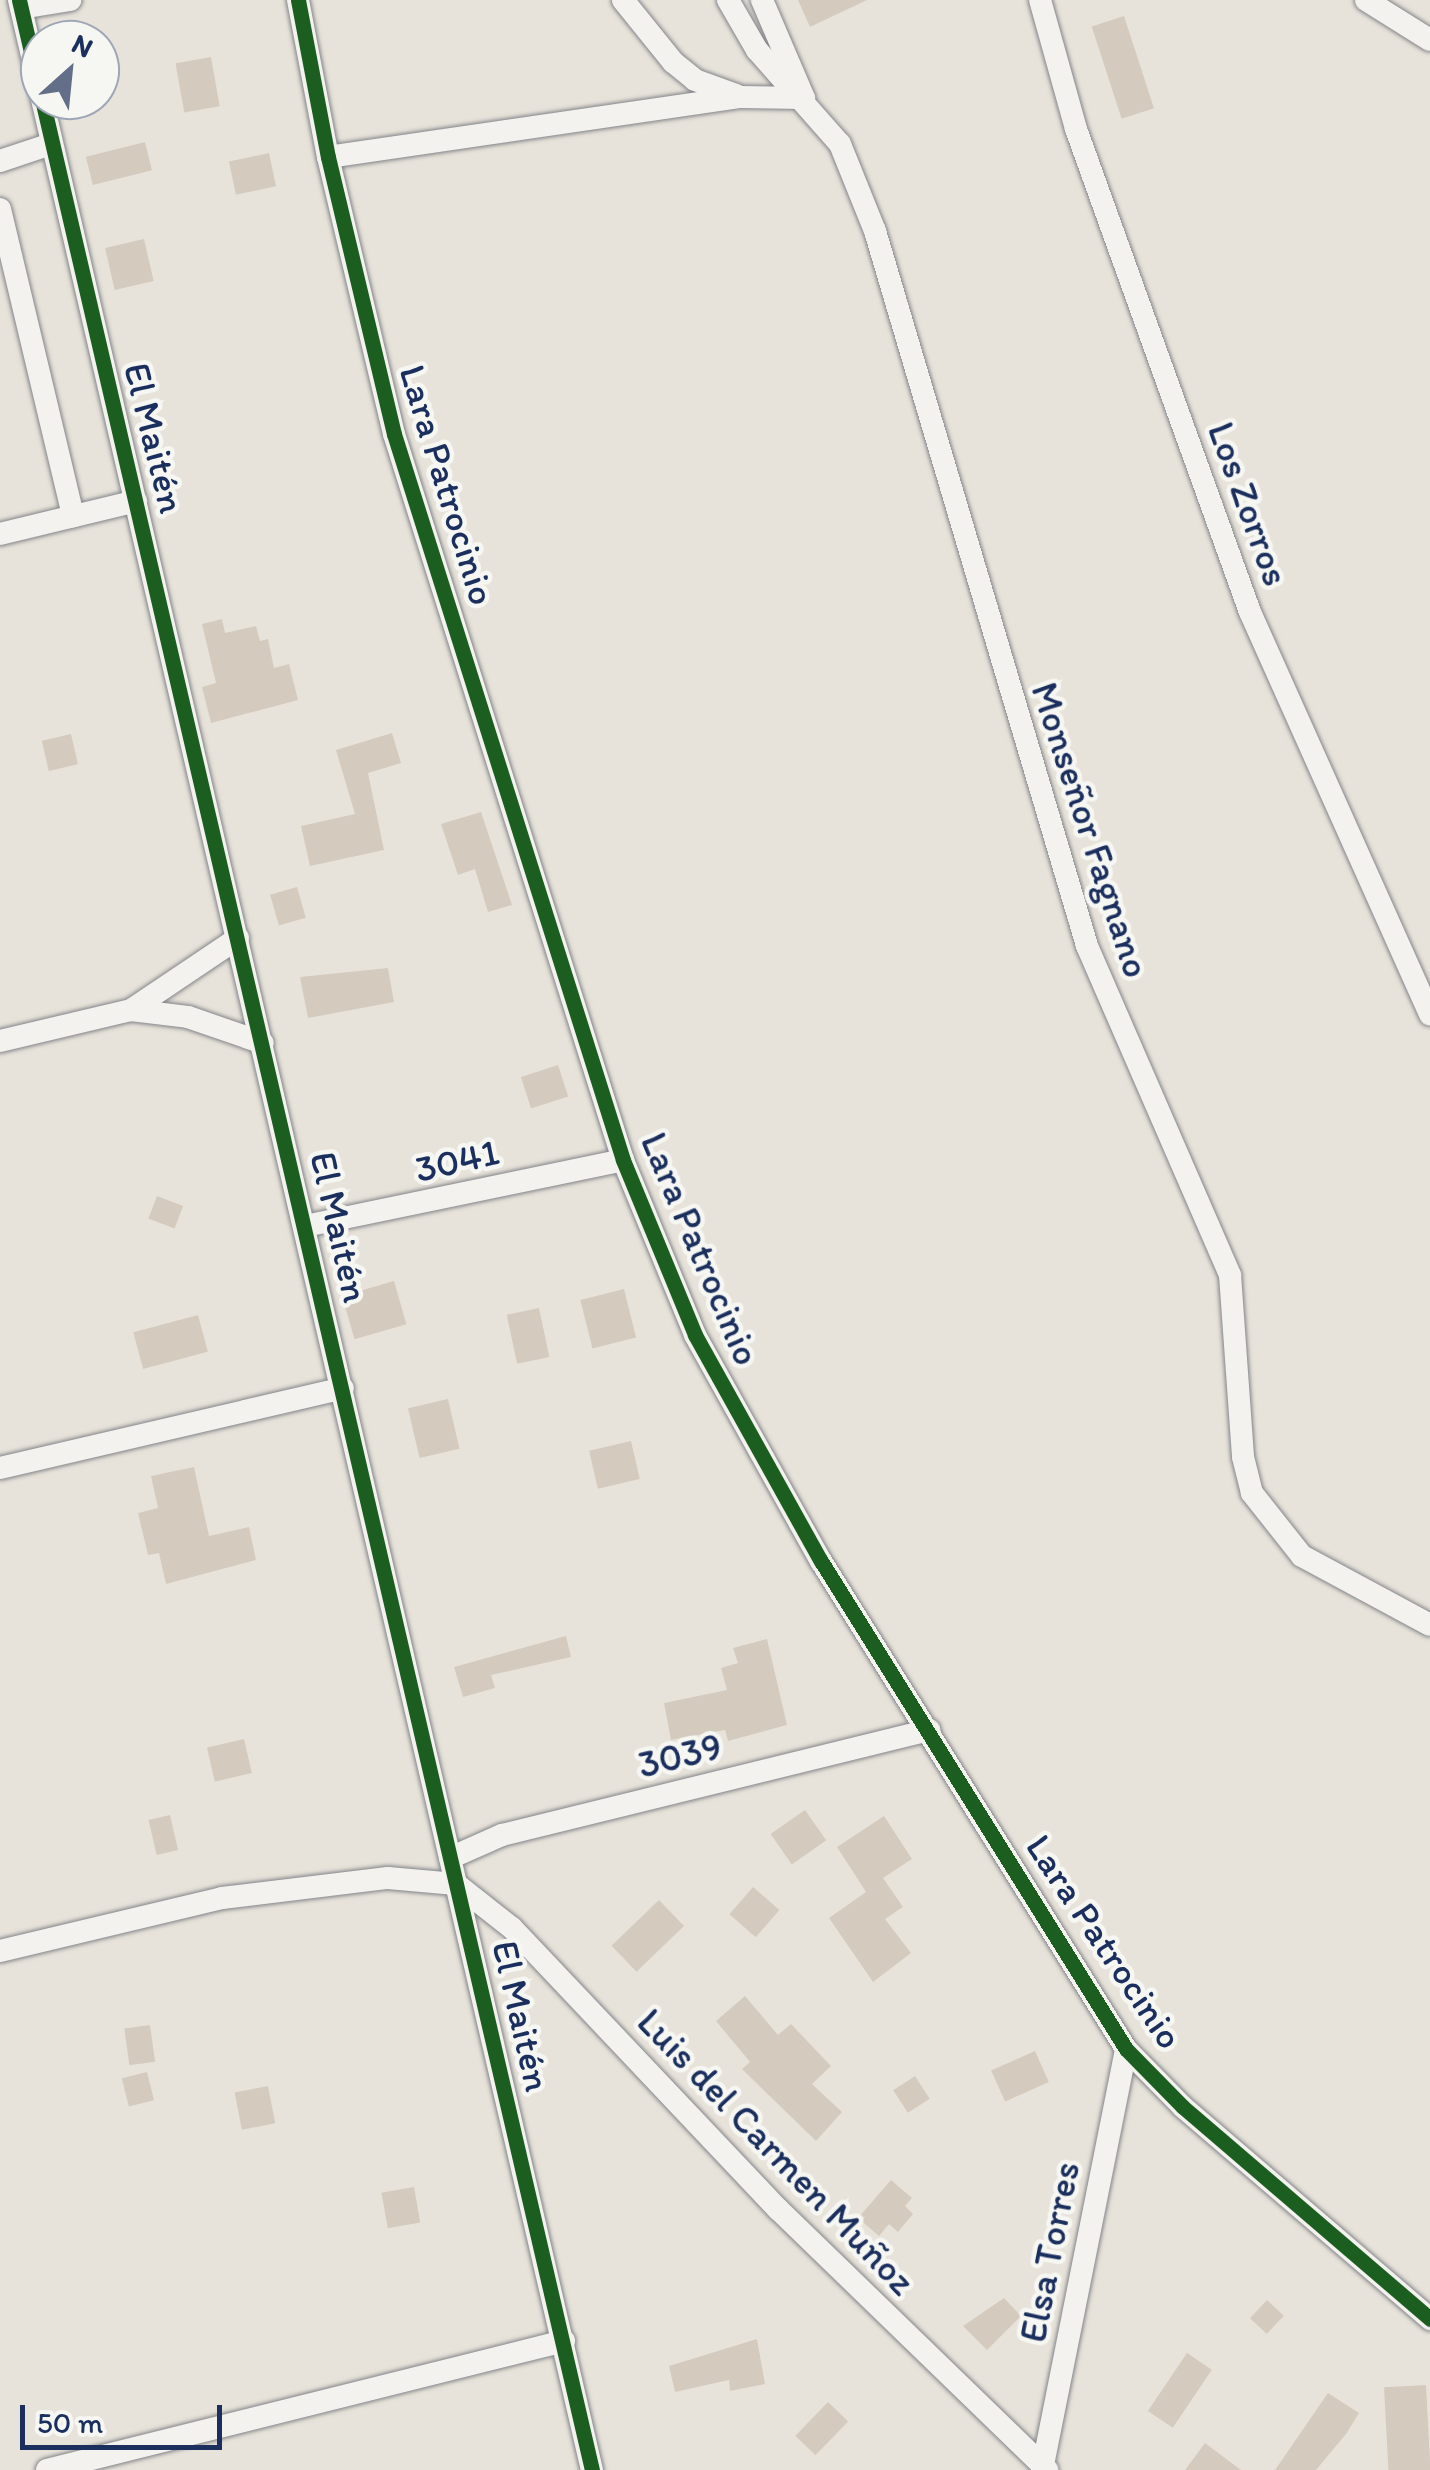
<!DOCTYPE html>
<meta charset="utf-8">
<style>
body{margin:0}
#map{position:relative;width:1430px;height:2470px;overflow:hidden;background:#e8e3da;font-family:Itim,sans-serif}
div>[style]{position:absolute}
[style*='--x']{left:calc(var(--x)*1px);top:calc(var(--y)*1px);width:calc(var(--w)*1px);rotate:calc(var(--a)*1deg)}
.building>*{inset:0;background:#d4cbbe;transform-origin:0 0}
.roads{filter:drop-shadow(0 0 2px #83858a) drop-shadow(0 0 2px #83858a)}
.street>*{height:22px;margin:-11px;padding:0 11px;transform-origin:11px;border-radius:11px;background:#f3f2ef}
.cycleway>*{height:15px;margin:-7.5px;padding:0 7.5px;transform-origin:7.5px;border-radius:7.5px;background:#1b5e20}
span{translate:-50% -50%;white-space:nowrap;text-align:center;line-height:1.15;-webkit-text-stroke:9px #f6f6f2;paint-order:stroke}
.street-label{font-size:38px;color:#1b2f5e}
.north{position:absolute;left:20px;top:20px;width:100px;height:100px;box-sizing:border-box;background:#f6f6f2;border:2px solid #9ea6b7;border-radius:50%;rotate:27deg;font-size:28px;font-weight:700;line-height:40px;text-align:center;color:#1b2f5e}
.north::after{content:'';display:block;margin:auto;width:35px;height:45px;background:#636e89;clip-path:polygon(50% 0,100% 100%,50% 72%,0 100%)}
.scale{position:absolute;left:20px;top:2405px;width:202px;height:45px;box-sizing:border-box;border:5px solid #1b2f5e;border-top:0;padding-left:12px;font-size:30px;line-height:35px;white-space:nowrap;color:#1b2f5e;-webkit-text-stroke:8px #f6f6f2;paint-order:stroke}
</style>
<div id="map">
<div class="building">
<div style="clip-path:polygon(798px 0,867px 0,810px 27px)"></div>
<div style="left:1124px;top:16px;width:97px;height:34px;rotate:72deg"></div>
<div style="left:211px;top:57px;width:50px;height:36px;rotate:80deg"></div>
<div style="left:145px;top:142px;width:29px;height:61px;rotate:76deg"></div>
<div style="left:269px;top:153px;width:34px;height:41px;rotate:78deg"></div>
<div style="left:144px;top:239px;width:43px;height:40px;rotate:77deg"></div>
<div style="clip-path:polygon(222px 619px,225px 633px,256px 626px,260px 641px,268px 639px,274px 668px,289px 664px,298px 700px,211px 723px,202px 687px,216px 683px,202px 624px)"></div>
<div style="clip-path:polygon(392px 733px,401px 763px,368px 773px,384px 850px,310px 866px,301px 826px,355px 814px,336px 750px)"></div>
<div style="left:71px;top:734px;width:31px;height:30px;rotate:77deg"></div>
<div style="clip-path:polygon(481px 812px,512px 905px,488px 912px,475px 869px,458px 875px,441px 824px)"></div>
<div style="left:297px;top:887px;width:32px;height:28px;rotate:74deg"></div>
<div style="clip-path:polygon(388px 968px,394px 1002px,308px 1018px,300px 977px)"></div>
<div style="left:558px;top:1065px;width:33px;height:39px;rotate:72deg"></div>
<div style="left:157px;top:1196px;width:28px;height:24px;rotate:21deg"></div>
<div style="left:394px;top:1281px;width:45px;height:54px;rotate:74deg"></div>
<div style="left:624px;top:1289px;width:50px;height:45px;rotate:76deg"></div>
<div style="left:539px;top:1308px;width:50px;height:33px;rotate:78deg"></div>
<div style="left:198px;top:1315px;width:38px;height:67px;rotate:75deg"></div>
<div style="left:448px;top:1399px;width:51px;height:41px;rotate:77deg"></div>
<div style="left:631px;top:1441px;width:39px;height:43px;rotate:77deg"></div>
<div style="clip-path:polygon(194px 1467px,209px 1536px,249px 1527px,256px 1560px,166px 1584px,159px 1553px,148px 1555px,138px 1513px,158px 1508px,151px 1476px)"></div>
<div style="clip-path:polygon(566px 1636px,571px 1657px,491px 1675px,495px 1688px,463px 1697px,454px 1667px)"></div>
<div style="clip-path:polygon(767px 1639px,787px 1725px,728px 1741px,725px 1730px,671px 1740px,664px 1703px,727px 1690px,721px 1668px,738px 1663px,733px 1648px)"></div>
<div style="left:244px;top:1739px;width:35px;height:38px;rotate:77deg"></div>
<div style="left:805px;top:1810px;width:37px;height:42px;rotate:55deg"></div>
<div style="left:170px;top:1815px;width:36px;height:22px;rotate:77deg"></div>
<div style="clip-path:polygon(884px 1816px,912px 1859px,883px 1878px,903px 1907px,885px 1919px,911px 1953px,873px 1982px,829px 1918px,866px 1892px,837px 1847px)"></div>
<div style="left:753px;top:1887px;width:35px;height:36px;rotate:41deg"></div>
<div style="left:659px;top:1900px;width:36px;height:66px;rotate:46deg"></div>
<div style="clip-path:polygon(745px 1996px,778px 2035px,791px 2024px,831px 2066px,812px 2084px,842px 2112px,816px 2141px,742px 2069px,750px 2062px,716px 2021px)"></div>
<div style="left:150px;top:2025px;width:37px;height:26px;rotate:82deg"></div>
<div style="left:1035px;top:2051px;width:34px;height:48px;rotate:66deg"></div>
<div style="left:147px;top:2072px;width:29px;height:26px;rotate:76deg"></div>
<div style="left:915px;top:2076px;width:27px;height:26px;rotate:57deg"></div>
<div style="left:268px;top:2086px;width:38px;height:34px;rotate:79deg"></div>
<div style="clip-path:polygon(891px 2180px,912px 2198px,905px 2206px,913px 2214px,898px 2232px,889px 2224px,879px 2236px,858px 2218px)"></div>
<div style="left:414px;top:2187px;width:36px;height:33px;rotate:80deg"></div>
<div style="clip-path:polygon(1004px 2298px,1021px 2316px,987px 2350px,963px 2326px)"></div>
<div style="left:1267px;top:2300px;width:23px;height:25px;rotate:43deg"></div>
<div style="clip-path:polygon(757px 2339px,765px 2384px,730px 2391px,729px 2380px,675px 2392px,669px 2366px)"></div>
<div style="left:1187px;top:2353px;width:30px;height:70px;rotate:34deg"></div>
<div style="left:1426px;top:2385px;width:85px;height:42px;rotate:87deg"></div>
<div style="clip-path:polygon(1328px 2393px,1359px 2413px,1346px 2434px,1316px 2470px,1275px 2470px)"></div>
<div style="left:828px;top:2402px;width:28px;height:47px;rotate:44deg"></div>
<div style="clip-path:polygon(1205px 2443px,1241px 2470px,1185px 2470px)"></div>
</div>
<div class="roads">
<div class="street">
<div style="--x:19;--y:0;--w:2536;--a:76.94"></div>
<div style="--x:298;--y:0;--w:160;--a:79.2"></div>
<div style="--x:328;--y:157;--w:285;--a:76.6"></div>
<div style="--x:394;--y:434;--w:761;--a:72.49"></div>
<div style="--x:623;--y:1160;--w:189;--a:67.6"></div>
<div style="--x:695;--y:1335;--w:259;--a:60.9"></div>
<div style="--x:821;--y:1561;--w:575;--a:57.99"></div>
<div style="--x:1126;--y:2049;--w:81;--a:45.5"></div>
<div style="--x:1183;--y:2107;--w:326;--a:40.6"></div>
<div style="--x:623;--y:0;--w:80;--a:51.1"></div>
<div style="--x:673;--y:62;--w:28;--a:39"></div>
<div style="--x:695;--y:80;--w:44;--a:20.1"></div>
<div style="--x:728;--y:0;--w:58;--a:59.9"></div>
<div style="--x:757;--y:50;--w:125;--a:48.6"></div>
<div style="--x:840;--y:144;--w:94;--a:68.1"></div>
<div style="--x:875;--y:231;--w:746;--a:73.48"></div>
<div style="--x:1087;--y:946;--w:359;--a:66.5"></div>
<div style="--x:1230;--y:1275;--w:182;--a:85.9"></div>
<div style="--x:1243;--y:1457;--w:37;--a:76"></div>
<div style="--x:1252;--y:1493;--w:80;--a:51.6"></div>
<div style="--x:1302;--y:1556;--w:145;--a:28.3"></div>
<div style="--x:1040;--y:0;--w:134;--a:74.4"></div>
<div style="--x:1076;--y:129;--w:513;--a:70.19"></div>
<div style="--x:1250;--y:612;--w:441;--a:65.9"></div>
<div style="--x:1366;--y:0;--w:75;--a:32"></div>
<div style="--x:21;--y:8;--w:50;--a:-9.3"></div>
<div style="--x:328;--y:157;--w:417;--a:-8.3"></div>
<div style="--x:741;--y:97;--w:63;--a:0.9"></div>
<div style="--x:804;--y:98;--w:107;--a:-113.2"></div>
<div style="--x:0;--y:161;--w:51;--a:-18.4"></div>
<div style="--x:0;--y:209;--w:316;--a:76.6"></div>
<div style="--x:0;--y:534;--w:140;--a:-13.6"></div>
<div style="--x:131;--y:1010;--w:57;--a:7"></div>
<div style="--x:188;--y:1017;--w:79;--a:19.1"></div>
<div style="--x:0;--y:1041;--w:135;--a:-13.3"></div>
<div style="--x:131;--y:1010;--w:129;--a:-33.9"></div>
<div style="--x:305;--y:1226;--w:325;--a:-11.7"></div>
<div style="--x:0;--y:1468;--w:352;--a:-13.1"></div>
<div style="--x:450;--y:1858;--w:57;--a:-23.9"></div>
<div style="--x:502;--y:1835;--w:440;--a:-13.8"></div>
<div style="--x:0;--y:1951;--w:228;--a:-13.4"></div>
<div style="--x:222;--y:1898;--w:167;--a:-6.9"></div>
<div style="--x:388;--y:1878;--w:68;--a:5"></div>
<div style="--x:456;--y:1884;--w:71;--a:38.2"></div>
<div style="--x:512;--y:1928;--w:387;--a:46.6"></div>
<div style="--x:778;--y:2209;--w:375;--a:44.1"></div>
<div style="--x:47;--y:2470;--w:533;--a:-14.01"></div>
<div style="--x:1042;--y:2470;--w:429;--a:-78.7"></div>
</div>
</div>
<div class="cycleway">
<div style="--x:19;--y:0;--w:2536;--a:76.94"></div>
<div style="--x:298;--y:0;--w:160;--a:79.2"></div>
<div style="--x:328;--y:157;--w:285;--a:76.6"></div>
<div style="--x:394;--y:434;--w:761;--a:72.49"></div>
<div style="--x:623;--y:1160;--w:189;--a:67.6"></div>
<div style="--x:695;--y:1335;--w:259;--a:60.9"></div>
<div style="--x:821;--y:1561;--w:575;--a:57.99"></div>
<div style="--x:1126;--y:2049;--w:81;--a:45.5"></div>
<div style="--x:1183;--y:2107;--w:326;--a:40.6"></div>
</div>
<div class="street-label">
<span style="left:154px;top:438px;rotate:76deg">El Maitén</span>
<span style="left:447px;top:485px;rotate:73deg">Lara Patrocinio</span>
<span style="left:1248px;top:504px;rotate:70deg">Los Zorros</span>
<span style="left:1090px;top:830px;rotate:72deg">Monseñor Fagnano</span>
<span style="left:457px;top:1161px;rotate:-13deg">3041</span>
<span style="left:339px;top:1227px;rotate:77deg">El Maitén</span>
<span style="left:700px;top:1249px;rotate:67deg">Lara Patrocinio</span>
<span style="left:680px;top:1756px;rotate:-14deg">3039</span>
<span style="left:1104px;top:1942px;rotate:56deg">Lara Patrocinio</span>
<span style="left:521px;top:2016px;rotate:77deg">El Maitén</span>
<span style="left:776px;top:2152px;rotate:46deg">Luis del Carmen Muñoz</span>
<span style="left:1050px;top:2252px;rotate:-79deg">Elsa Torres</span>
</div>
<div class="north">N</div>
<div class="scale">50 m</div>
</div>
